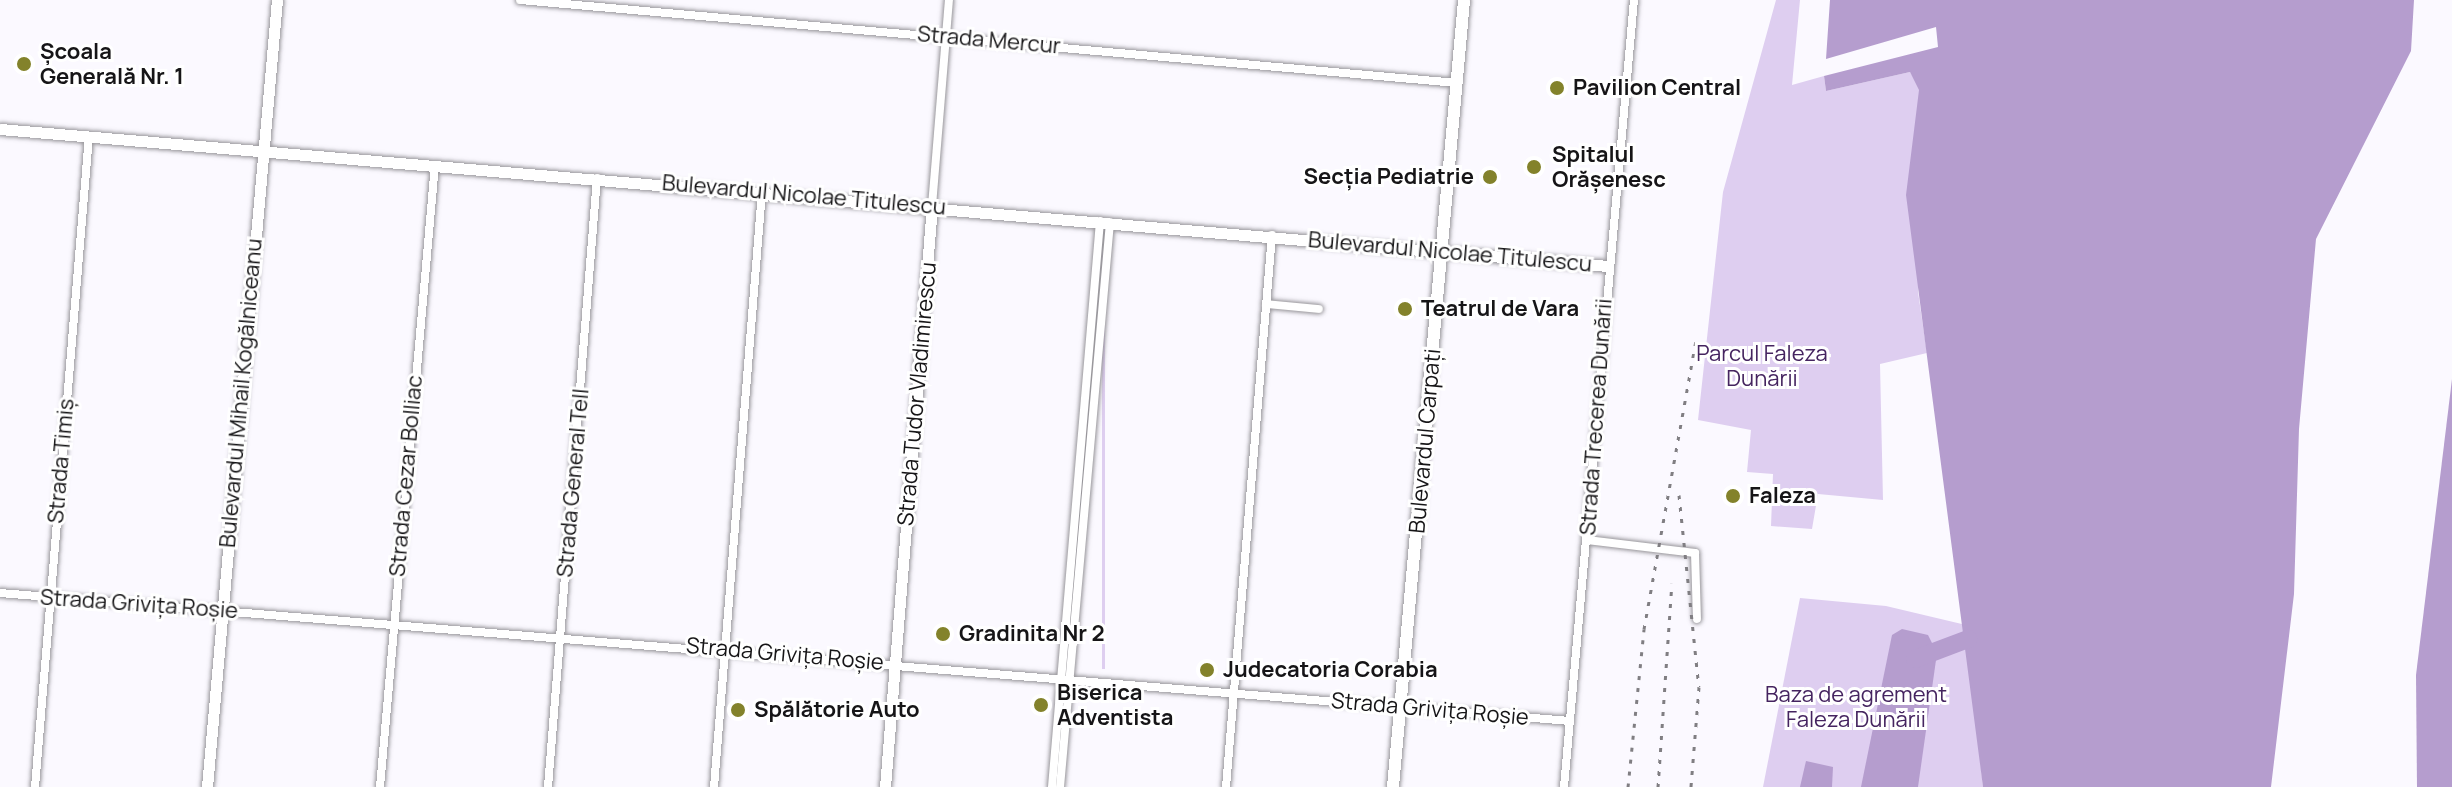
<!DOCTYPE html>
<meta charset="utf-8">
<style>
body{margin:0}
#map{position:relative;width:2452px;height:787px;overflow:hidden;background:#fbf9ff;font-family:Manrope,sans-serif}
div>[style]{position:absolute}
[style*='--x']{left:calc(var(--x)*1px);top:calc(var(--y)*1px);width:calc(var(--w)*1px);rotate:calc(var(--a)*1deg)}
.green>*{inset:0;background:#decef0;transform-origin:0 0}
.water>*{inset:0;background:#b59dce}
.river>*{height:18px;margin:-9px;padding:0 9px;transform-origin:9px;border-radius:9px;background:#b59dce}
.roads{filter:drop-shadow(0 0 2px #98969b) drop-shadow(0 0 2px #98969b)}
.street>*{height:8px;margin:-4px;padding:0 4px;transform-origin:4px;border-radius:4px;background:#fff}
.secondary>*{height:11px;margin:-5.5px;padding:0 5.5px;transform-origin:5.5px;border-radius:5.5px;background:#fff}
.primary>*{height:12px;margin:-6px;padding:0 6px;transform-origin:6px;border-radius:6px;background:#fff}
.rail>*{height:3px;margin-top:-1.5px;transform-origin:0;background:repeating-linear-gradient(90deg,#807e82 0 4px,transparent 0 12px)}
.dots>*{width:22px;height:22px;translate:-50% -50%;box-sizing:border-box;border:4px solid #fff;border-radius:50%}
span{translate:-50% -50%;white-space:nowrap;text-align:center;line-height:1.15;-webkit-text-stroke:6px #fff;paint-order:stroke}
.street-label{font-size:22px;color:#161517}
.poi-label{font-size:22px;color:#161517;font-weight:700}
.left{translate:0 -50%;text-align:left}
.right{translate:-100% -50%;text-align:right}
.park-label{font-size:22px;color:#452460}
</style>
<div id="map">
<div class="green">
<div style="clip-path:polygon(1776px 0,1800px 0,1792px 85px,1824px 76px,1826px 91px,1910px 72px,1923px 93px,1918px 292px,1927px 353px,1880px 364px,1883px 500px,1818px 494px,1812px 529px,1771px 526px,1773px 474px,1747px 472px,1751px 430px,1698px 420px,1723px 192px)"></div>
<div style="left:1102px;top:252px;width:3px;height:417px"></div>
<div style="clip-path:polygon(1800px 598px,1886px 606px,1966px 625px,1983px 787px,1763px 787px)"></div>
</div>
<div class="water">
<div style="clip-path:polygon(1830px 0,2414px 0,2411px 51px,2316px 239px,2299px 429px,2294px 594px,2271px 787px,1983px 787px,1906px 195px,1919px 90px,1910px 72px,1826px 91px,1824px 76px,1938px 47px,1936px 27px,1826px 59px)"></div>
<div style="clip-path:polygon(2452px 379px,2452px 787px,2417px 787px,2416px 675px)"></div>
<div style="clip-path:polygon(1902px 629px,1928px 635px,1937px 653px,1918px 787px,1861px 787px,1892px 635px)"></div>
<div style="clip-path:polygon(1806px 761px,1833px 767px,1832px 787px,1800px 787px)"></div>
</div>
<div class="river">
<div style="--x:1915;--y:659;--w:57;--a:-20.7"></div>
</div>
<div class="roads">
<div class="street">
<div style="--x:520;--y:0;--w:941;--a:5.06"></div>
<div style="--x:932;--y:206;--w:207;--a:-85.3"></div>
<div style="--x:1266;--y:304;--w:53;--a:5.4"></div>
<div style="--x:1587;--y:540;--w:109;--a:6.9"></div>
<div style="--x:1695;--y:553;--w:66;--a:88.3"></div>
<div style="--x:0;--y:593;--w:1574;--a:4.66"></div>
<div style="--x:35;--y:787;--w:653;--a:-85.26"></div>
<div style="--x:380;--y:787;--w:624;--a:-84.95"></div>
<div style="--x:548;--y:787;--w:611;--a:-85.4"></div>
<div style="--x:714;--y:787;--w:597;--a:-85.39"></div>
<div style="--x:1052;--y:787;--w:568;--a:-85.15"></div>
<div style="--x:1060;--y:787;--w:567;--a:-84.94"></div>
<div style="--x:1226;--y:787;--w:554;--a:-85.24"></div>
<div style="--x:1564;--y:787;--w:790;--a:-84.92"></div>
</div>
<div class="secondary">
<div style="--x:0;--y:129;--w:1614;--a:4.87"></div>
<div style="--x:207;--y:787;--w:790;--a:-84.92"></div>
<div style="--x:885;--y:787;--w:583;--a:-85.38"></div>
</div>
<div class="primary">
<div style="--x:1393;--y:787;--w:790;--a:-84.84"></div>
</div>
</div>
<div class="rail">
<div style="--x:1679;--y:495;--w:193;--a:84.1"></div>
<div style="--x:1699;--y:687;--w:100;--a:94.6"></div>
<div style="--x:1628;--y:787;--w:159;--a:-84.2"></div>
<div style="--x:1644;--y:629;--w:294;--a:-79.8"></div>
<div style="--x:1658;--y:787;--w:204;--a:-86.1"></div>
</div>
<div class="dots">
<div style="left:24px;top:64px;background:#83822b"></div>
<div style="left:1557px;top:88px;background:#83822b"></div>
<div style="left:1534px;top:167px;background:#83822b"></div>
<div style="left:1490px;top:177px;background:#83822b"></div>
<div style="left:1405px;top:309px;background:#83822b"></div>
<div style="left:1733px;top:496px;background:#83822b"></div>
<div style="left:943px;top:634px;background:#83822b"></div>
<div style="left:1207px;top:670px;background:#83822b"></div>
<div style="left:1041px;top:705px;background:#83822b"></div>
<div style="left:738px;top:710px;background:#83822b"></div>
</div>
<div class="street-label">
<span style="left:989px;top:40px;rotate:5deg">Strada Mercur</span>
<span style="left:804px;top:195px;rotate:5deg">Bulevardul Nicolae Titulescu</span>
<span style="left:1450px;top:252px;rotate:5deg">Bulevardul Nicolae Titulescu</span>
<span style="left:241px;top:393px;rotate:-85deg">Bulevardul Mihail Kogălniceanu</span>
<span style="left:917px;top:394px;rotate:-85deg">Strada Tudor Vladimirescu</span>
<span style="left:1596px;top:417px;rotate:-86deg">Strada Trecerea Dunării</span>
<span style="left:1425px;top:441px;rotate:-85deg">Bulevardul Carpați</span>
<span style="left:61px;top:461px;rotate:-85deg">Strada Timiș</span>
<span style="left:406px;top:476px;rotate:-85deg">Strada Cezar Bolliac</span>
<span style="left:573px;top:483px;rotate:-85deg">Strada General Tell</span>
<span style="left:139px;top:604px;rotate:4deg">Strada Grivița Roșie</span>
<span style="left:785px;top:654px;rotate:5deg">Strada Grivița Roșie</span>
<span style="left:1430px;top:709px;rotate:5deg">Strada Grivița Roșie</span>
</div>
<div class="poi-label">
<span class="left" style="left:40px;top:64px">Școala<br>Generală Nr. 1</span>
<span class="left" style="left:1573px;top:88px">Pavilion Central</span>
<span class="left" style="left:1552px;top:167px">Spitalul<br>Orășenesc</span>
<span class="right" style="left:1474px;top:177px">Secția Pediatrie</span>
<span class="left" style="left:1421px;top:309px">Teatrul de Vara</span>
<span class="left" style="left:1749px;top:496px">Faleza</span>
<span class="left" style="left:959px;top:634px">Gradinita Nr 2</span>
<span class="left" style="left:1223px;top:670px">Judecatoria Corabia</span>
<span class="left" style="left:1057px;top:705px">Biserica<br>Adventista</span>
<span class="left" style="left:754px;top:710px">Spălătorie Auto</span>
</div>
<div class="park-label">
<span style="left:1762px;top:366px">Parcul Faleza<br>Dunării</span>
<span style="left:1856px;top:707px">Baza de agrement<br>Faleza Dunării</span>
</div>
</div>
